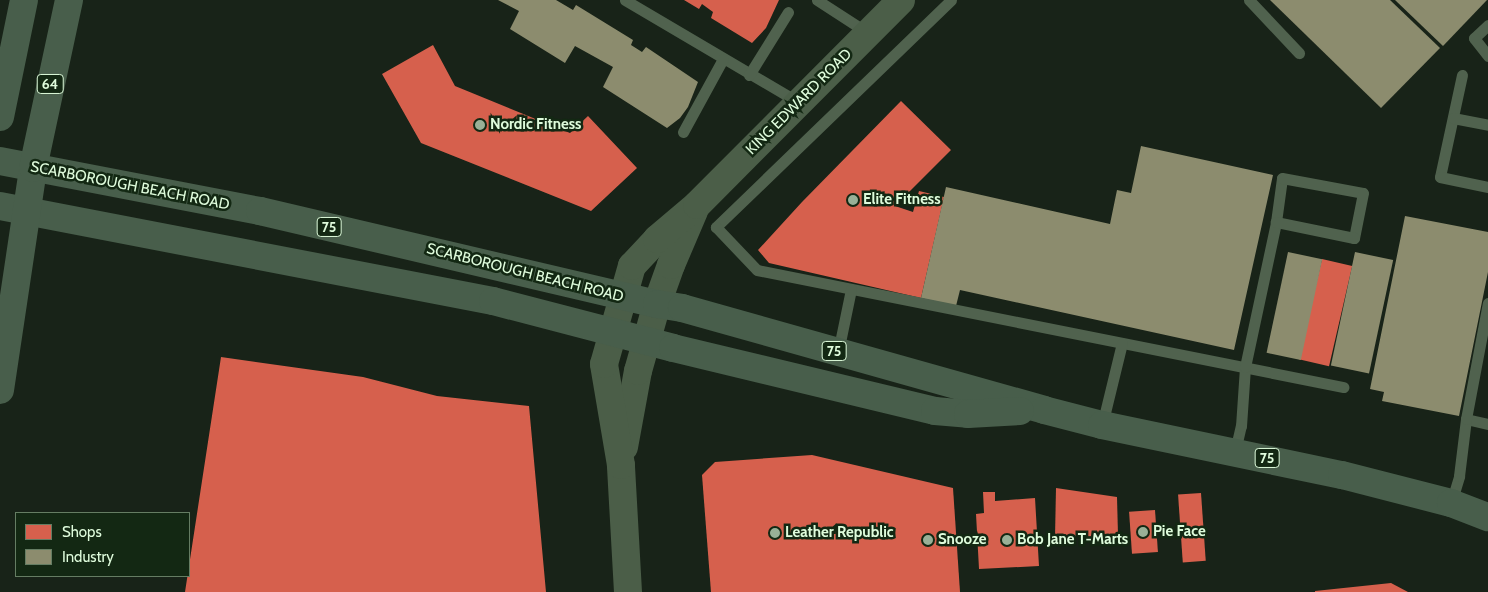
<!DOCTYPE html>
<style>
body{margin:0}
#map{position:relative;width:1488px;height:592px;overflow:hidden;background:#182318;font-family:Cabin,sans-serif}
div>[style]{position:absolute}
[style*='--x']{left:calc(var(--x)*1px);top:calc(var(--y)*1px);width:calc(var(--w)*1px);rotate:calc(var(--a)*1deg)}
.shops>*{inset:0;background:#d6604d;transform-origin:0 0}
.industry>*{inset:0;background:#8c8c6e;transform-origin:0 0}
.lane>*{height:11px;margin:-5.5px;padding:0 5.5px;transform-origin:5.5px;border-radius:5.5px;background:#50624e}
.secondary>*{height:28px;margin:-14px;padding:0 14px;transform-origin:14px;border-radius:14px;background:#4b5e48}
.primary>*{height:28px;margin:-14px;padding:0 14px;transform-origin:14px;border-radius:14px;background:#485e4b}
.dots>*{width:14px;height:14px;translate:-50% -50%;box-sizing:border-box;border:2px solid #132813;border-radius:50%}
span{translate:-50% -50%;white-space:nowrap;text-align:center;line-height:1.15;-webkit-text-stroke:5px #132813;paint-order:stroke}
.shield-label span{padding:1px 4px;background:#132813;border:1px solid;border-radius:4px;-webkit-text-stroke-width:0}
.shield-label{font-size:14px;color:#dffcdc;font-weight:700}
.street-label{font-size:15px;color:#dffcdc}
.poi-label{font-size:15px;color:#dffcdc;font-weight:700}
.left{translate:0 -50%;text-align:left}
.legend{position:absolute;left:15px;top:512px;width:175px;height:65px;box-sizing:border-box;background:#132813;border:1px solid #657d63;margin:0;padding:6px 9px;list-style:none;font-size:15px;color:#dffcdc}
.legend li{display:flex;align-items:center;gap:10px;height:25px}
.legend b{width:25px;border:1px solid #657d63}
</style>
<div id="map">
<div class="shops">
<div style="clip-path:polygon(684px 0,779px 0,766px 28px,752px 43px,711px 18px,713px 12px,702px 4px,699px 9px)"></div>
<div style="clip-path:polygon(433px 45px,455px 86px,570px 133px,588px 116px,637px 168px,591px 211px,421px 143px,382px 74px)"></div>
<div style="clip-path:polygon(901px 101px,951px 150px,895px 206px,913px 212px,919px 191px,944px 197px,921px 298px,769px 263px,758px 250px,802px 202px)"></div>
<div style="left:1322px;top:259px;width:31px;height:103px;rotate:13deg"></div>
<div style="clip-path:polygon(221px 357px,363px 377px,437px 396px,529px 406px,546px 592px,185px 592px)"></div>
<div style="clip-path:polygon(812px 455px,953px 488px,960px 592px,711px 592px,702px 475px,715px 462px)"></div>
<div style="clip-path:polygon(1056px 488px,1117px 497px,1118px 535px,1055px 538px)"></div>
<div style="clip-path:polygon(983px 492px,995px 492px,995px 501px,1035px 498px,1039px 566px,979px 569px,976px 514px,984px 513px)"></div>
<div style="left:1201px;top:493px;width:68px;height:23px;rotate:86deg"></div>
<div style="left:1155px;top:510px;width:42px;height:26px;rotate:86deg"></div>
<div style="clip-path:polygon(1391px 583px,1408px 592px,1315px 592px,1315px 591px)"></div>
</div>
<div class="industry">
<div style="clip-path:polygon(498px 0,556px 0,573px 10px,576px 5px,633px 40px,631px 45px,642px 52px,646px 47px,698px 82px,688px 107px,680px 118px,667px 128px,603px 87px,613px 67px,575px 46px,565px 63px,510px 29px,519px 11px)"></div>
<div style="clip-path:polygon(1270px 0,1390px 0,1440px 48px,1381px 108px)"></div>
<div style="clip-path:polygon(1395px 0,1487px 0,1443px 46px)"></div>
<div style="clip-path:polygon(1141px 146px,1273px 175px,1234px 350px,960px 290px,956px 306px,921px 298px,946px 187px,1110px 224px,1117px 190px,1131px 193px)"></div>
<div style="clip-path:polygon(1405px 216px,1488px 232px,1488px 272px,1459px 416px,1382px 401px,1384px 392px,1370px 389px)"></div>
<div style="left:1288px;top:252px;width:35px;height:103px;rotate:12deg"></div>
<div style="left:1355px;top:252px;width:39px;height:116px;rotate:12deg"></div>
</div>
<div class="lane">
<div style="--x:625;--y:0;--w:201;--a:30.5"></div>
<div style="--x:817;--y:0;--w:61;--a:32.9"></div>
<div style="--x:951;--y:0;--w:327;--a:136"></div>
<div style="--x:716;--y:227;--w:59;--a:46.4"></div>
<div style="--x:757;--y:270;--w:598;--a:11.29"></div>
<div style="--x:1249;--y:0;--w:73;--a:46.7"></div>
<div style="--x:1488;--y:25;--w:19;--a:137"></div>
<div style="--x:1474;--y:38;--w:23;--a:52"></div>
<div style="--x:749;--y:75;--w:74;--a:-58.2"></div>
<div style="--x:1462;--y:75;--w:104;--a:102.2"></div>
<div style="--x:1440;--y:177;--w:49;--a:11.8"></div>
<div style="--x:1453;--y:118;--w:36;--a:11"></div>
<div style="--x:683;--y:132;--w:83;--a:-61.3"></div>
<div style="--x:838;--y:352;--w:64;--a:-78.3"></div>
<div style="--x:1466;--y:419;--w:23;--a:13"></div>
<div style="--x:1102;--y:425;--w:84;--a:-76.3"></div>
<div style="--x:1235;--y:451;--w:26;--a:-77"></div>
<div style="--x:1241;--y:426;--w:59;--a:-86.1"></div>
<div style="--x:1245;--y:367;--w:148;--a:-77.9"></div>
<div style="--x:1276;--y:222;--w:44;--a:-82.2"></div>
<div style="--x:1282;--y:178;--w:82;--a:10.5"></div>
<div style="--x:1363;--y:193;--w:46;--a:101.3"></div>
<div style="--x:1354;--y:238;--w:80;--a:-168.4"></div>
<div style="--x:1451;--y:503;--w:28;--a:-73"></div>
<div style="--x:1459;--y:476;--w:57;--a:-83"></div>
<div style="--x:1466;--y:419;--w:118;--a:-79.3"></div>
</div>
<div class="secondary">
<div style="--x:624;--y:447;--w:77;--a:-79.6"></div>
<div style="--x:638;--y:371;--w:70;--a:-74.2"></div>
<div style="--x:657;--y:304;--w:41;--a:-70.3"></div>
<div style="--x:671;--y:265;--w:59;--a:-66.9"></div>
<div style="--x:628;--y:592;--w:127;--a:-93.2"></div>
<div style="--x:621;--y:465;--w:102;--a:-99.6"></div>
<div style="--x:604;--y:364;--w:102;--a:-74.1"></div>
<div style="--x:632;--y:266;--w:37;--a:-47"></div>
<div style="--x:657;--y:239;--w:52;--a:-40.4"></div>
<div style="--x:697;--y:205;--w:289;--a:-45.1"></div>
</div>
<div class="primary">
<div style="--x:0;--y:117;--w:119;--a:-78.4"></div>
<div style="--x:0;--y:161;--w:265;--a:10.9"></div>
<div style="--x:260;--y:211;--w:408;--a:13.2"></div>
<div style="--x:657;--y:304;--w:25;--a:9"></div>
<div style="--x:682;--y:308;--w:376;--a:15.7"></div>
<div style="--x:1044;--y:410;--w:60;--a:14.5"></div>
<div style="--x:1102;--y:425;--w:245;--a:11.8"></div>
<div style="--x:1342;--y:475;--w:113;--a:14.4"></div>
<div style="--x:1451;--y:503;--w:40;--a:21"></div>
<div style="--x:0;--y:206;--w:502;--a:10.91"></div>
<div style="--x:493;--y:301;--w:186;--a:14.6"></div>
<div style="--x:673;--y:348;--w:269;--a:13.5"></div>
<div style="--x:935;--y:411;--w:33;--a:5"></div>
<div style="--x:968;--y:414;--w:52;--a:-3.3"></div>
<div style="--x:0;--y:390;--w:224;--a:-81.5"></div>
<div style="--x:33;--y:168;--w:172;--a:-77.9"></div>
</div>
<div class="dots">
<div style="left:480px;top:125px;background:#99b097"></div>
<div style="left:853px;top:200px;background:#99b097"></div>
<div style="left:1143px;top:532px;background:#99b097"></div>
<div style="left:775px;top:533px;background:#99b097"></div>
<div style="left:928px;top:540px;background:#99b097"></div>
<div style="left:1007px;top:540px;background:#99b097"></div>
</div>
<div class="shield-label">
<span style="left:50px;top:84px">64</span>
<span style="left:329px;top:227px">75</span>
<span style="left:834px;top:351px">75</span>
<span style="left:1267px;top:458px">75</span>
</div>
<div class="street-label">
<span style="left:799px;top:102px;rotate:-45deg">KING EDWARD ROAD</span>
<span style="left:130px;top:186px;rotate:11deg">SCARBOROUGH BEACH ROAD</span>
<span style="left:525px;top:273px;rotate:14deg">SCARBOROUGH BEACH ROAD</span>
</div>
<div class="poi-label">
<span class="left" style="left:490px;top:125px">Nordic Fitness</span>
<span class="left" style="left:863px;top:200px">Elite Fitness</span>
<span class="left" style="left:1153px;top:532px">Pie Face</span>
<span class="left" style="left:785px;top:533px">Leather Republic</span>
<span class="left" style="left:938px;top:540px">Snooze</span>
<span class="left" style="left:1017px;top:540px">Bob Jane T-Marts</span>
</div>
<ul class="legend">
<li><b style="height:14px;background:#d6604d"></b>Shops</li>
<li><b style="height:14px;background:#8c8c6e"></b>Industry</li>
</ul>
</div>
